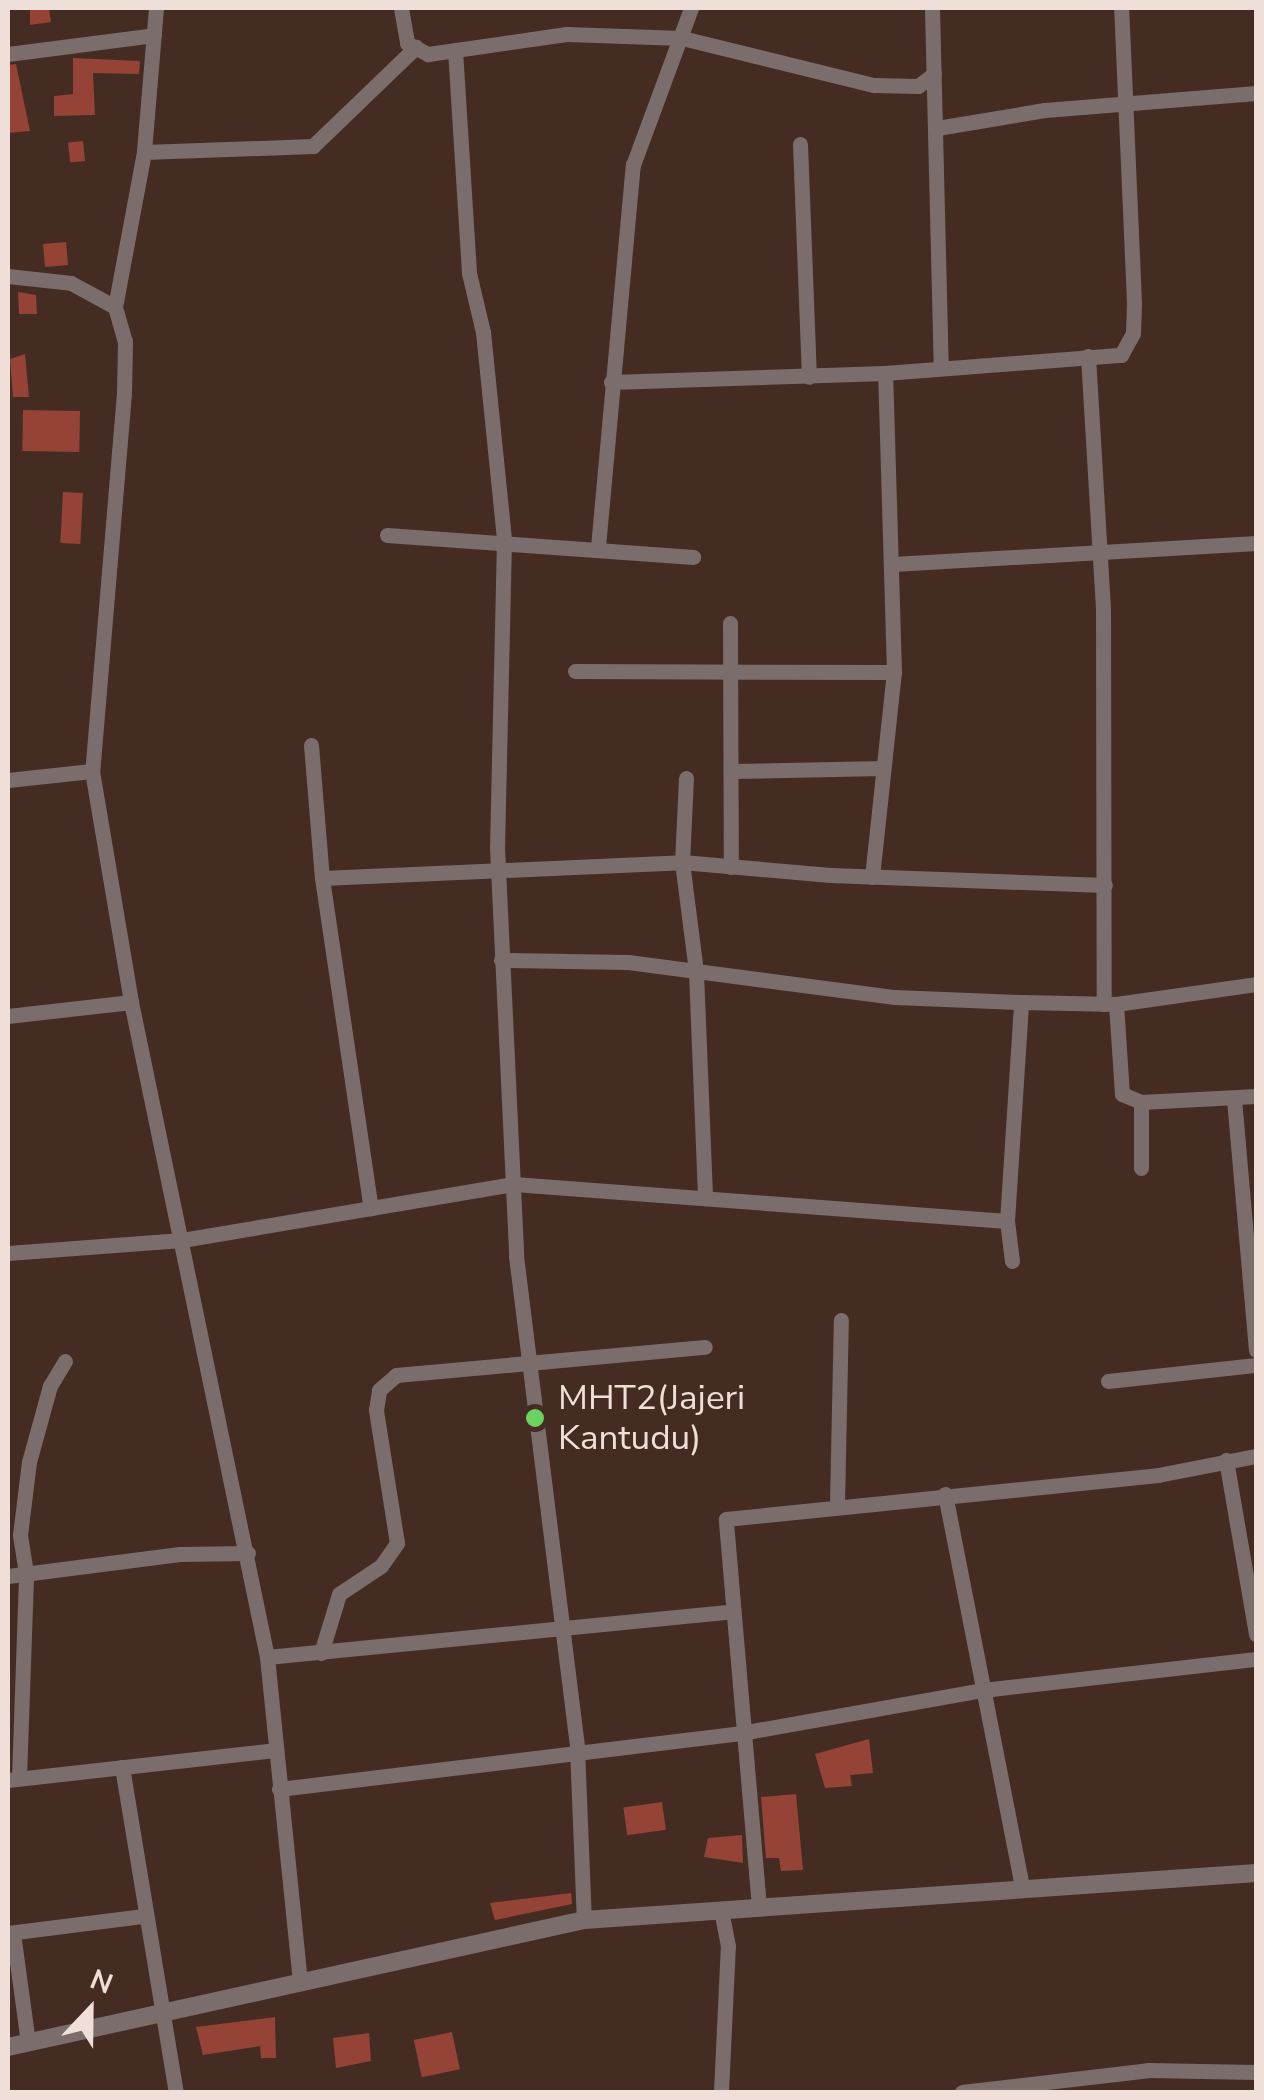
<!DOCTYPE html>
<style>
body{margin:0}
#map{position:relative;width:1264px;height:2100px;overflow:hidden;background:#452c22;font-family:"Nunito Sans",sans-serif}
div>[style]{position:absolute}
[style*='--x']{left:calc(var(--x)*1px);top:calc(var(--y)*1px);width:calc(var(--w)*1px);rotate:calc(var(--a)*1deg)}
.building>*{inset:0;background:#944336;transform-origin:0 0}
.minor>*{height:15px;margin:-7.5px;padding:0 7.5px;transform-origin:7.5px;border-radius:7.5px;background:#7b6d6b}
.tertiary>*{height:18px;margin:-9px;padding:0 9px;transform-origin:9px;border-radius:9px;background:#7b6d6b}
.dots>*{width:28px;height:28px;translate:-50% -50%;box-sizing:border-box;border:5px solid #452c22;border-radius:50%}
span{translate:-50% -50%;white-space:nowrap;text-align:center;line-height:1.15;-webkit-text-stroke:10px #452c22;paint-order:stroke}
.poi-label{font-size:35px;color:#f0dfd9}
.left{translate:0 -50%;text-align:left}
.frame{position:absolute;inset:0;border:10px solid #f0dfd9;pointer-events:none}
.north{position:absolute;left:40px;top:1960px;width:100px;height:100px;-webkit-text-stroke:8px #452c22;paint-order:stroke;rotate:22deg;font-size:28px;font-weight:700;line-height:40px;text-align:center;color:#f0dfd9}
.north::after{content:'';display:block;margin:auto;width:35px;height:45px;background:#f0dfd9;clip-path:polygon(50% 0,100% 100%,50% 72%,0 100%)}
</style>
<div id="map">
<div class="building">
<div style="clip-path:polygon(30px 8px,49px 8px,51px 22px,30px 25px)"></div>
<div style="clip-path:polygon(73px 58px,140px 61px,139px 74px,93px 73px,95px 115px,54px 116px,54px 96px,73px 94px)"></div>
<div style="clip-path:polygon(16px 64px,30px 131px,8px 133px,8px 65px)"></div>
<div style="left:83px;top:141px;width:20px;height:15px;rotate:84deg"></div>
<div style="left:66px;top:242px;width:23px;height:23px;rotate:85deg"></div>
<div style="clip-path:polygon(18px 292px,36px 295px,37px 314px,19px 314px)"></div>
<div style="clip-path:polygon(25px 354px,29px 397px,13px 397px,10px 359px)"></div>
<div style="left:80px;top:411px;width:41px;height:57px;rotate:91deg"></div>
<div style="left:63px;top:492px;width:20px;height:51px;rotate:3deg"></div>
<div style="clip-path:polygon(869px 1739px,873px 1773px,850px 1775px,852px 1786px,825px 1788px,815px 1754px)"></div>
<div style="clip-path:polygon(796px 1794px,803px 1870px,781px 1871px,779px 1858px,766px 1858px,761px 1797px)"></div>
<div style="left:662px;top:1802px;width:28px;height:39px;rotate:82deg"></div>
<div style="clip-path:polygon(742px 1835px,743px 1863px,704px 1857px,708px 1838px)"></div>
<div style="clip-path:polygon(571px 1893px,572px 1904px,495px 1920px,490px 1903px)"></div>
<div style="clip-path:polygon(275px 2017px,276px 2058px,261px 2058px,260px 2046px,203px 2055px,196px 2027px)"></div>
<div style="left:452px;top:2032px;width:38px;height:39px;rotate:78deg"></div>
<div style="clip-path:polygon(369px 2033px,371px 2061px,336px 2068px,333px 2038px)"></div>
</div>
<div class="minor">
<div style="--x:156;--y:8;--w:144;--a:94.8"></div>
<div style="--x:144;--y:152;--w:158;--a:100.6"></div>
<div style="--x:115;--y:307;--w:35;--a:74"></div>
<div style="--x:125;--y:341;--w:52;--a:91.1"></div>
<div style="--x:124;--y:393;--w:379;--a:94.8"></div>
<div style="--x:92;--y:771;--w:234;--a:80.4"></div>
<div style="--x:131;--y:1002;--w:669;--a:78.27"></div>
<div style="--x:267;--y:1657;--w:328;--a:84.2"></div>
<div style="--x:401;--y:8;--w:36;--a:80"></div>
<div style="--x:407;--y:43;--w:24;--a:28"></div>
<div style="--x:428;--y:54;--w:140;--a:-8.2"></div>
<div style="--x:567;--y:34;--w:115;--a:2"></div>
<div style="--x:682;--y:38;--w:198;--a:13.8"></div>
<div style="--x:874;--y:85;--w:44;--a:1.3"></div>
<div style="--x:918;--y:86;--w:20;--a:-37"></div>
<div style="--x:932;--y:8;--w:360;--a:88.6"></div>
<div style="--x:455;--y:50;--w:223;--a:86.4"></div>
<div style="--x:469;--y:273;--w:61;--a:76.7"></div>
<div style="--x:483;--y:332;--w:209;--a:84.2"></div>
<div style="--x:504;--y:540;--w:307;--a:91.3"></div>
<div style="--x:497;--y:847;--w:409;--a:87.3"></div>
<div style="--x:516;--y:1256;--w:496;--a:82.9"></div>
<div style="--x:577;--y:1748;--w:172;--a:87.7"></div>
<div style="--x:8;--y:54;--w:147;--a:-7.4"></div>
<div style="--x:937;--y:128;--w:109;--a:-9.5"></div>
<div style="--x:1045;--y:110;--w:212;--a:-4.6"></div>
<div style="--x:800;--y:144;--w:233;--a:87.8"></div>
<div style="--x:144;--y:152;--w:169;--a:-2"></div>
<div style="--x:313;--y:146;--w:143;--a:-43.9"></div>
<div style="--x:8;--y:276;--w:63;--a:6.3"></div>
<div style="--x:71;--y:283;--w:50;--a:28.6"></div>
<div style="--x:1088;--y:356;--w:254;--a:86.6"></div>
<div style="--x:1103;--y:610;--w:394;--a:89.9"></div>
<div style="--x:611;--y:382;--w:274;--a:-1.9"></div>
<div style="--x:885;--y:373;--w:237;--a:-4.4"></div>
<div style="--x:1121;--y:355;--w:25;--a:-61"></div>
<div style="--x:1133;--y:333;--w:31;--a:-88"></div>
<div style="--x:1134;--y:302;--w:294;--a:-92.5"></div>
<div style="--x:387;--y:535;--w:307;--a:4.1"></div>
<div style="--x:598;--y:547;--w:384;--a:-84.8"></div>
<div style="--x:633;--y:165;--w:167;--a:-69.7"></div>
<div style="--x:893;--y:564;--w:364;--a:-3.3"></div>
<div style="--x:730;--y:623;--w:244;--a:89.8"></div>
<div style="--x:575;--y:671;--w:319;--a:0.2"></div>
<div style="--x:311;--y:745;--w:133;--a:85.3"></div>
<div style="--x:322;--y:878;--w:334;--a:81.6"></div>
<div style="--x:732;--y:771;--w:151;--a:-1.1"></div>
<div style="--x:686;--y:778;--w:84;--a:92.7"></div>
<div style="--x:682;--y:862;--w:111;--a:82.7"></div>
<div style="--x:696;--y:972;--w:226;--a:87.7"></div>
<div style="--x:8;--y:780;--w:84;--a:-6.1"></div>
<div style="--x:872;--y:877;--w:206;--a:-83.9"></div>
<div style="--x:894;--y:672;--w:299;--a:-91.7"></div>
<div style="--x:322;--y:878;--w:360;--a:-2.5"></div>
<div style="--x:682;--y:862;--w:149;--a:5"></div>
<div style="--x:830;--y:875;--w:275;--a:2.1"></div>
<div style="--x:501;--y:960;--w:127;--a:0.9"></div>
<div style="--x:628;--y:962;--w:269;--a:7.5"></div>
<div style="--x:895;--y:997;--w:126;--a:2.3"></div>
<div style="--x:1021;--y:1002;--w:95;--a:1.2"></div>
<div style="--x:1116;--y:1004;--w:141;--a:-8.1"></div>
<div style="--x:1116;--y:1004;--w:90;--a:86.2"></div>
<div style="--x:1122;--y:1094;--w:21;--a:23"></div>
<div style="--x:1141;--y:1102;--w:115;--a:-3"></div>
<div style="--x:8;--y:1016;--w:124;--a:-6.5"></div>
<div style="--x:1234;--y:1099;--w:252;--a:85"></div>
<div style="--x:1141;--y:1168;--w:66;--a:-90"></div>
<div style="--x:8;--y:1253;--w:174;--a:-4.3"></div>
<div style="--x:182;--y:1240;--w:337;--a:-9.6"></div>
<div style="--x:514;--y:1184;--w:494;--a:4.3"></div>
<div style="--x:1012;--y:1261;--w:40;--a:-97.1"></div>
<div style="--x:1007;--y:1221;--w:219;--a:-86.3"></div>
<div style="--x:1108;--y:1381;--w:149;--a:-6.2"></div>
<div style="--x:1226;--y:1460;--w:177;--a:80.2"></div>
<div style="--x:945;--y:1494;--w:400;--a:78.9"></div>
<div style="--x:837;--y:1504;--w:184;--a:-88.8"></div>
<div style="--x:8;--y:1576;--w:173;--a:-7.3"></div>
<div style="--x:180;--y:1554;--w:68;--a:-0.8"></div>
<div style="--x:321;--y:1653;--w:62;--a:-73"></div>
<div style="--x:339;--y:1594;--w:50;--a:-33.7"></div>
<div style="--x:381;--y:1566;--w:28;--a:-55"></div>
<div style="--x:397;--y:1543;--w:135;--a:-99"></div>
<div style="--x:376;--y:1410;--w:20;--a:-81"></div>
<div style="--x:379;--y:1390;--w:23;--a:-41"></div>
<div style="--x:396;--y:1375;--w:310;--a:-5.2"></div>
<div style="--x:267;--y:1657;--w:465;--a:-5.6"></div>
<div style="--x:122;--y:1767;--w:329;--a:80.6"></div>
<div style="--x:19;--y:1778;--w:205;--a:-88"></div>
<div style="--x:26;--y:1573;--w:38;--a:-99"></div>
<div style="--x:20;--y:1535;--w:74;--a:-83"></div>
<div style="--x:29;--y:1462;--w:79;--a:-74.6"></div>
<div style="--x:50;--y:1386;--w:29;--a:-59"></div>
<div style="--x:8;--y:1780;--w:268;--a:-6.4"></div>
<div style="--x:279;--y:1789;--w:465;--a:-6.9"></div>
<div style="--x:741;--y:1733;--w:246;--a:-10.1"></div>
<div style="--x:983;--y:1690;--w:275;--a:-6.5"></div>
<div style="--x:759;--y:1907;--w:389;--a:-94.9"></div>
<div style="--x:726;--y:1519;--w:434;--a:-5.8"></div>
<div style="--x:1158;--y:1475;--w:100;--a:-11"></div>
<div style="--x:8;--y:1933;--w:135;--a:-7.2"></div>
<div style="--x:13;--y:1933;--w:110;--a:82.2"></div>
<div style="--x:721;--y:2092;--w:146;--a:-87.3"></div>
<div style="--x:728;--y:1946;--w:37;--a:-101"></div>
<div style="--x:962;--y:2092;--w:187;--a:-6.7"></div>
<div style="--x:1148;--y:2070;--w:108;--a:1.1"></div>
</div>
<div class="tertiary">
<div style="--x:8;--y:2047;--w:590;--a:-12.43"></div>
<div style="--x:584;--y:1920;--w:674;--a:-4"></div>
</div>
<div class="dots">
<div style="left:535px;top:1418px;background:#6bd362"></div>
</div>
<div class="poi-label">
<span class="left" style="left:558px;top:1418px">MHT2(Jajeri<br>Kantudu)</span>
</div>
<div class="frame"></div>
<div class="north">N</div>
</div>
